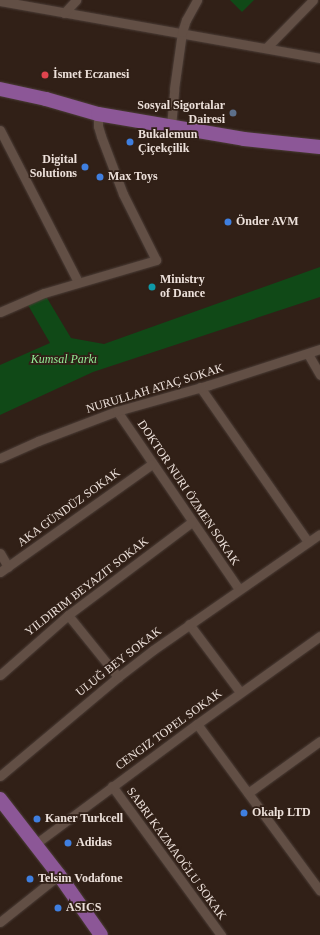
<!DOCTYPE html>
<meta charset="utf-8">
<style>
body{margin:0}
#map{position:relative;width:320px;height:935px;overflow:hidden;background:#312017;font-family:"Times New Roman",serif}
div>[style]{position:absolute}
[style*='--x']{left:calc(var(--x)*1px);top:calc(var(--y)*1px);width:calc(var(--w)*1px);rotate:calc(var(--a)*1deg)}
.green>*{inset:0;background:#104917}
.roads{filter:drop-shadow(0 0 1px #4b3d37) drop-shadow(0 0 1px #4b3d37)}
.minor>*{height:9px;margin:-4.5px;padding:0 4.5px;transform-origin:4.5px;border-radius:4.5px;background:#624f45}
.primary>*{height:14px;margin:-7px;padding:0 7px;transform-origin:7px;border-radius:7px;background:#8c5797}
.dots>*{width:11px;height:11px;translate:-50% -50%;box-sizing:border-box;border:2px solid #312017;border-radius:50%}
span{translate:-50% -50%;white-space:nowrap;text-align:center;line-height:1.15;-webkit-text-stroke:3.5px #312017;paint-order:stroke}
.poi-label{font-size:12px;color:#ece0da;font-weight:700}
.left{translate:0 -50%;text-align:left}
.right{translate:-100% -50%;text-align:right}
.park-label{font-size:12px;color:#94ee97;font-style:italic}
.street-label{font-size:12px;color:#ece0da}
</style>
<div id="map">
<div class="green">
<div style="clip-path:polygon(230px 0,254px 0,242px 12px)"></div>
<div style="clip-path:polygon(320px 267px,320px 297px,93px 372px,0 415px,0 365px,50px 343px,25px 300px,44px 293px,71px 338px,104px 344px)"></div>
</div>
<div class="roads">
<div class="minor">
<div style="--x:0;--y:1;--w:325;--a:10.1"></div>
<div style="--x:64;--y:13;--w:18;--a:-47"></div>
<div style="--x:266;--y:48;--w:67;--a:-45.6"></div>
<div style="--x:171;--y:127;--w:38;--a:-85"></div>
<div style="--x:174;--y:89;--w:58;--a:-82"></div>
<div style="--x:182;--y:32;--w:13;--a:-72"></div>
<div style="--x:186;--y:20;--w:23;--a:-61"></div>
<div style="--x:0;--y:130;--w:171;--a:62.8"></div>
<div style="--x:0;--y:312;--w:48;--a:-23.4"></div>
<div style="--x:44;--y:293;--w:117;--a:-16.4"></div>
<div style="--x:156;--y:260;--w:74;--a:-116.6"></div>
<div style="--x:123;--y:194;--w:62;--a:-110.8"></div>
<div style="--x:101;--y:136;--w:10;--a:-107"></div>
<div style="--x:98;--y:126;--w:12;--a:-90"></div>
<div style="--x:308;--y:354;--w:24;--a:60"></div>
<div style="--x:200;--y:387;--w:189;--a:55.1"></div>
<div style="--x:117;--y:411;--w:216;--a:55.6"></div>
<div style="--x:0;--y:458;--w:42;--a:-24.1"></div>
<div style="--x:38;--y:441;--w:85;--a:-20.8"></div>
<div style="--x:117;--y:411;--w:96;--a:-15.8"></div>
<div style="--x:209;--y:385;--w:117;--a:-18"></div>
<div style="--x:0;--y:553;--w:16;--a:60"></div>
<div style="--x:0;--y:572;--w:186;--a:-35.4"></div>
<div style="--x:68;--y:615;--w:80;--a:51.1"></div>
<div style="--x:189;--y:624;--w:85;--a:53.1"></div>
<div style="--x:0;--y:675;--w:91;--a:-41.4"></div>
<div style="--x:68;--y:615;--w:155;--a:-36.9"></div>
<div style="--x:197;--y:724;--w:207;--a:53.6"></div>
<div style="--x:0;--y:776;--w:154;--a:-40"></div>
<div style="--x:118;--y:677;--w:44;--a:-37.6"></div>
<div style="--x:153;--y:650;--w:203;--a:-34.8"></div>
<div style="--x:112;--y:786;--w:185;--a:53.8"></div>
<div style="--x:248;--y:793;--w:89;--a:-35.8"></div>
<div style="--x:34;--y:845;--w:203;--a:-36.6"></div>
<div style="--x:197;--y:724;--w:151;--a:-35.6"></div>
<div style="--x:0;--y:922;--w:75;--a:-38.5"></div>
</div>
<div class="primary">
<div style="--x:0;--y:89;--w:47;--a:12.3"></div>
<div style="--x:46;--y:99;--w:54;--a:16.1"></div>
<div style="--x:98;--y:114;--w:148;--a:9.7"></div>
<div style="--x:244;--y:139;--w:76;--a:6"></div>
<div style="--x:0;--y:799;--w:96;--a:52.2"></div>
<div style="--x:59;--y:875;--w:73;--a:55"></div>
</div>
</div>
<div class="dots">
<div style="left:45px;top:75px;background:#e0444e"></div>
<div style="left:233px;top:113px;background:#5c6f8a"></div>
<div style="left:130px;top:142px;background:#3f7fe0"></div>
<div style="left:85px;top:167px;background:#3f7fe0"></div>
<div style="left:100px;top:177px;background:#3f7fe0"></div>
<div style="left:228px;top:222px;background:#3f7fe0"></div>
<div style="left:152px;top:287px;background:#0f9aa8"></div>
<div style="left:244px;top:813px;background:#3f7fe0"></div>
<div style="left:37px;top:819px;background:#3f7fe0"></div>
<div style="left:68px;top:843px;background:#3f7fe0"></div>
<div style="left:30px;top:879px;background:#3f7fe0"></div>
<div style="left:58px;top:908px;background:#3f7fe0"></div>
</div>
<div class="poi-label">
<span class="left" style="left:53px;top:75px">İsmet Eczanesi</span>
<span class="right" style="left:225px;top:113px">Sosyal Sigortalar<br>Dairesi</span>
<span class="left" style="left:138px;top:142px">Bukalemun<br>Çiçekçilik</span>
<span class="right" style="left:77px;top:167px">Digital<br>Solutions</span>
<span class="left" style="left:108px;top:177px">Max Toys</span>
<span class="left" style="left:236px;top:222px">Önder AVM</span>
<span class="left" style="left:160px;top:287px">Ministry<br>of Dance</span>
<span class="left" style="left:252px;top:813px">Okalp LTD</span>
<span class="left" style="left:45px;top:819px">Kaner Turkcell</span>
<span class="left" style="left:76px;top:843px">Adidas</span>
<span class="left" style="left:38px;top:879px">Telsim Vodafone</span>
<span class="left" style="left:66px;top:908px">ASICS</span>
</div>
<div class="park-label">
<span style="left:64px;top:360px">Kumsal Parkı</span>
</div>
<div class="street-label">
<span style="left:155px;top:389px;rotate:-17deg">NURULLAH ATAÇ SOKAK</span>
<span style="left:188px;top:493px;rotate:56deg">DOKTOR NURI ÖZMEN SOKAK</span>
<span style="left:69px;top:508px;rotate:-36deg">AKA GÜNDÜZ SOKAK</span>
<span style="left:87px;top:587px;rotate:-38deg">YILDIRIM BEYAZIT SOKAK</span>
<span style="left:119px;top:662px;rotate:-38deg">ULUĞ BEY SOKAK</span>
<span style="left:169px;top:730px;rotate:-36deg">CENGIZ TOPEL SOKAK</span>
<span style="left:176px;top:854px;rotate:54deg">SABRI KAZMAOĞLU SOKAK</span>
</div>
</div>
